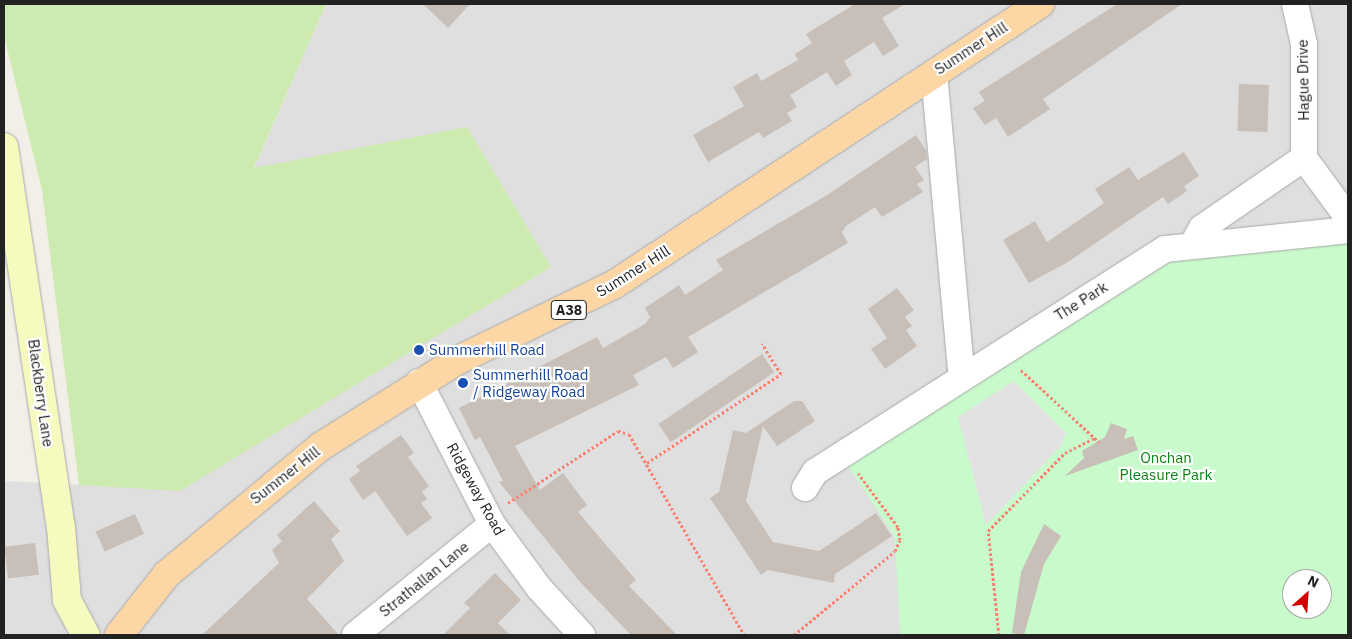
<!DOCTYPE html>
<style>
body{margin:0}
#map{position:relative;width:1352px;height:639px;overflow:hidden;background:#f2efe9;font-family:"IBM Plex Sans",sans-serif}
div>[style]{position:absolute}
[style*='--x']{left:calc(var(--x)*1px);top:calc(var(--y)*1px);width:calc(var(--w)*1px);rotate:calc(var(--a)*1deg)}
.residential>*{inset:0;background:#e0dfdf}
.grass>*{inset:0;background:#cdebb0}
.park>*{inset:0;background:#c8facc}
.parking>*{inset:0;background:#e2e2e2}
.building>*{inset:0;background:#c7bfb8;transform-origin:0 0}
.path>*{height:3px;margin-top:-1.5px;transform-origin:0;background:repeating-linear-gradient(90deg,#fa8072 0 2.5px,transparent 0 5px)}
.roads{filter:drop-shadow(0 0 1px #a9a9a9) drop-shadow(0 0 1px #a9a9a9)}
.street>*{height:26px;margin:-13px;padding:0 13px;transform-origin:13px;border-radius:13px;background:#fff}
.secondary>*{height:28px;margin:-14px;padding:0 14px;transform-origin:14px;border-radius:14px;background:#f7fabf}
.primary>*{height:28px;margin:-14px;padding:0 14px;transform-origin:14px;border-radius:14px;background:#fcd6a4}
.dots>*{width:14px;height:14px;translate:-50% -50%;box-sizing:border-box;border:2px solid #fff;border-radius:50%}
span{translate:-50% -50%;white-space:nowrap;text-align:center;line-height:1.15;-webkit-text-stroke:4.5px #fff;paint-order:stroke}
.shield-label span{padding:1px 4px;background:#fff;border:1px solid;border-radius:4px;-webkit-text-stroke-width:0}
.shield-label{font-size:14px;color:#222;font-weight:700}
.street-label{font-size:15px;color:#222}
.transit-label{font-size:15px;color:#164399}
.left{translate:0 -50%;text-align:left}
.park-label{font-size:15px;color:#0c8416}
.frame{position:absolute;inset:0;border:5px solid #222;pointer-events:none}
.north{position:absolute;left:1282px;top:569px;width:50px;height:50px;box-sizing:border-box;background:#fff;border:1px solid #a7a7a7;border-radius:50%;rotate:26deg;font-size:14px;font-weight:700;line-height:20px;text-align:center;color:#222}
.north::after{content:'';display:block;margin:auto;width:18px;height:22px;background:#d40000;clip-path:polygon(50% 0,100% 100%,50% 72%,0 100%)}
</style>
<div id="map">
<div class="residential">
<div style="clip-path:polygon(evenodd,326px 4px,1348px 4px,1348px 635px,4px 635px,4px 481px,180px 490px,551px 267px,467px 127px,254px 169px,326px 4px,1292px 579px,1322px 579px,1322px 609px,1292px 609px,1292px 579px)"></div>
</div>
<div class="grass">
<div style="clip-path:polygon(4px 4px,326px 4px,254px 168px,467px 127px,551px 267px,180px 491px,79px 485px,42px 190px,4px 36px)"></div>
</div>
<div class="park">
<div style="clip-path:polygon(evenodd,1348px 236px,1348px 635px,900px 635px,895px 537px,848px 466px,1188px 251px,1348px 236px,1292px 579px,1322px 579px,1322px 609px,1292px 609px,1292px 579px)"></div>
</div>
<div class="parking">
<div style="clip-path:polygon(1014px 381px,1066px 433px,1060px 447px,986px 525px,958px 417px)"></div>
</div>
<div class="building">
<div style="clip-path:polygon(423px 4px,470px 4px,448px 28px)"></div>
<div style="clip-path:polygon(855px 4px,905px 4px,882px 18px,899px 46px,883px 56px,874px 42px,844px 61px,852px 75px,836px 86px,827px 72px,790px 95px,797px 107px,787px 113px,792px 121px,763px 138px,759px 132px,708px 162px,693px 135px,744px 106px,733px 87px,757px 73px,761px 81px,798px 60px,795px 54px,812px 43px,806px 34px)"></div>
<div style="clip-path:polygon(1117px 4px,1182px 4px,1043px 99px,1050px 109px,1008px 137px,996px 118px,985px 125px,973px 108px,985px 101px,979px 92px)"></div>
<div style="left:1239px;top:84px;width:30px;height:47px;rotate:2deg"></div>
<div style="clip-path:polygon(916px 135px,926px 150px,927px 159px,915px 167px,924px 180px,917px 184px,923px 192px,882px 217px,875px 207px,846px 226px,842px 232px,848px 243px,688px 337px,698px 352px,673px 368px,666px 357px,633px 375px,639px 385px,515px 446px,540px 490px,563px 473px,587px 505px,578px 512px,636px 580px,629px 586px,677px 635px,631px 635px,581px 583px,499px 482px,503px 481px,480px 437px,475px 440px,459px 408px,597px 337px,603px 348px,645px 324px,650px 317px,645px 308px,679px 285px,685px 295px,723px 270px,716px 260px,827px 195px)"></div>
<div style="clip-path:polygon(1184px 152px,1199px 176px,1184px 186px,1187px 191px,1168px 204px,1163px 197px,1068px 262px,1029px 283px,1003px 240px,1035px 221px,1047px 242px,1104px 203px,1095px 189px,1129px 167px,1138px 180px)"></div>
<div style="clip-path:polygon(897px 288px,914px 310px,905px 317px,912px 326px,906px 330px,917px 346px,885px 369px,871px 349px,887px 338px,868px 309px)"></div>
<div style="left:762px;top:354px;width:22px;height:125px;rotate:56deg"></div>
<div style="clip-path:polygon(794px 401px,802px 401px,815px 421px,777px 446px,763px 426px,746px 501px,773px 542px,819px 551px,876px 513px,892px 536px,835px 574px,834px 583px,768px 570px,761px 575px,710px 498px,719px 492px,733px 430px,746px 433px)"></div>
<div style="clip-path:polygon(1111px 423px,1127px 429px,1124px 439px,1133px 436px,1138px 450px,1065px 476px,1084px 458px,1082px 451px,1105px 437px)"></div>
<div style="clip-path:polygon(401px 435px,414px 453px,408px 457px,429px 486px,422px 492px,427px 499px,421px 503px,432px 518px,407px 536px,375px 491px,363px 500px,349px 479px,360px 471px,356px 466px)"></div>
<div style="clip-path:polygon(314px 501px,340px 531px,331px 539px,344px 561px,307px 599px,339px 635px,202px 635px,279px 563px,272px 550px,282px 541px,277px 535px)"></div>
<div style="left:135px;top:514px;width:22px;height:43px;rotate:66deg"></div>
<div style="clip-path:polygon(1044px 524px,1061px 536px,1044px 564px,1024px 635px,1012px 633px,1021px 572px)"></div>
<div style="left:35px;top:543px;width:32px;height:31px;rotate:83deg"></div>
<div style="clip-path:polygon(495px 573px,521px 600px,498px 623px,510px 635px,443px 635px,470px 608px,464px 603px)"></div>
</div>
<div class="path">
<div style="--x:1021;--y:370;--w:106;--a:42.7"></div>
<div style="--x:647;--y:463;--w:161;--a:-33.6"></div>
<div style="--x:781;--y:374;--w:36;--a:-122"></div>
<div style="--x:508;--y:503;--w:131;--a:-33.2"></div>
<div style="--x:618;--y:431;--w:11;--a:15"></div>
<div style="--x:629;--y:434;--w:232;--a:60.2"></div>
<div style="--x:794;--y:635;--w:131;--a:-39.7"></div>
<div style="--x:895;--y:551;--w:12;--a:-66"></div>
<div style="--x:900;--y:540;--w:13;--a:-99"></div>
<div style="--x:898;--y:527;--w:67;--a:-126.5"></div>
<div style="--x:999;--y:635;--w:105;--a:-96"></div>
<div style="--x:988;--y:531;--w:110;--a:-45.4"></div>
<div style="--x:1065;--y:453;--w:33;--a:-27"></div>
</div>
<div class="roads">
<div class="street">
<div style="--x:1295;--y:4;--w:41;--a:77.3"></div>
<div style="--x:1304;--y:44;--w:114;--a:90"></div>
<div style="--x:1304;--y:158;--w:74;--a:53.7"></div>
<div style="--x:934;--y:73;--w:306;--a:84.8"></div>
<div style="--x:1193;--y:244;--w:18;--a:-61"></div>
<div style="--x:1202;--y:228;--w:124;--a:-34.5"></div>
<div style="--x:419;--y:382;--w:160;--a:62.8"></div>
<div style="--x:492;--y:524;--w:79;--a:53.7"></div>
<div style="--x:539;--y:588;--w:64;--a:47.5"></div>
<div style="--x:805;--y:488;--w:19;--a:-58"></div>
<div style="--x:815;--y:472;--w:415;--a:-32.5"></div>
<div style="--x:1165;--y:249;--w:184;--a:-5.9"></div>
<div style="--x:355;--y:635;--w:176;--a:-39"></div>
</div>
<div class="secondary">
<div style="--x:4;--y:147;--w:384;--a:81.5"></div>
<div style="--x:61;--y:527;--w:73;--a:85.3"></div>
<div style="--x:67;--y:600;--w:40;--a:62"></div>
</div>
<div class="primary">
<div style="--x:119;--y:635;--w:78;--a:-51.8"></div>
<div style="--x:167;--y:574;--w:199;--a:-39.7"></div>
<div style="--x:320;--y:447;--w:163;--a:-32.2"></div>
<div style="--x:458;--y:360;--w:174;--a:-25.8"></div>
<div style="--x:615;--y:284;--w:509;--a:-33.38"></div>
</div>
</div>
<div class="dots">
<div style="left:419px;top:350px;background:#1a4fb4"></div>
<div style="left:463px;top:383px;background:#1a4fb4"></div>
</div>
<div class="shield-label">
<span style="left:569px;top:310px">A38</span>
</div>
<div class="street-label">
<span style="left:971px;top:48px;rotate:-33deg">Summer Hill</span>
<span style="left:1303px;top:80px;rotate:-91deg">Hague Drive</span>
<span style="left:633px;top:271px;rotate:-32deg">Summer Hill</span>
<span style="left:1081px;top:301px;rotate:-32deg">The Park</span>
<span style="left:41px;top:393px;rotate:82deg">Blackberry Lane</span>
<span style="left:285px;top:475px;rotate:-38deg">Summer Hill</span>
<span style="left:476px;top:489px;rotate:61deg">Ridgeway Road</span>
<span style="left:424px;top:579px;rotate:-39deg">Strathallan Lane</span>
</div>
<div class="transit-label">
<span class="left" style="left:429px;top:350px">Summerhill Road</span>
<span class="left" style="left:473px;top:383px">Summerhill Road<br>/ Ridgeway Road</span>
</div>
<div class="park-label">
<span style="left:1166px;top:466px">Onchan<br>Pleasure Park</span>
</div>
<div class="frame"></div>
<div class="north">N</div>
</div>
